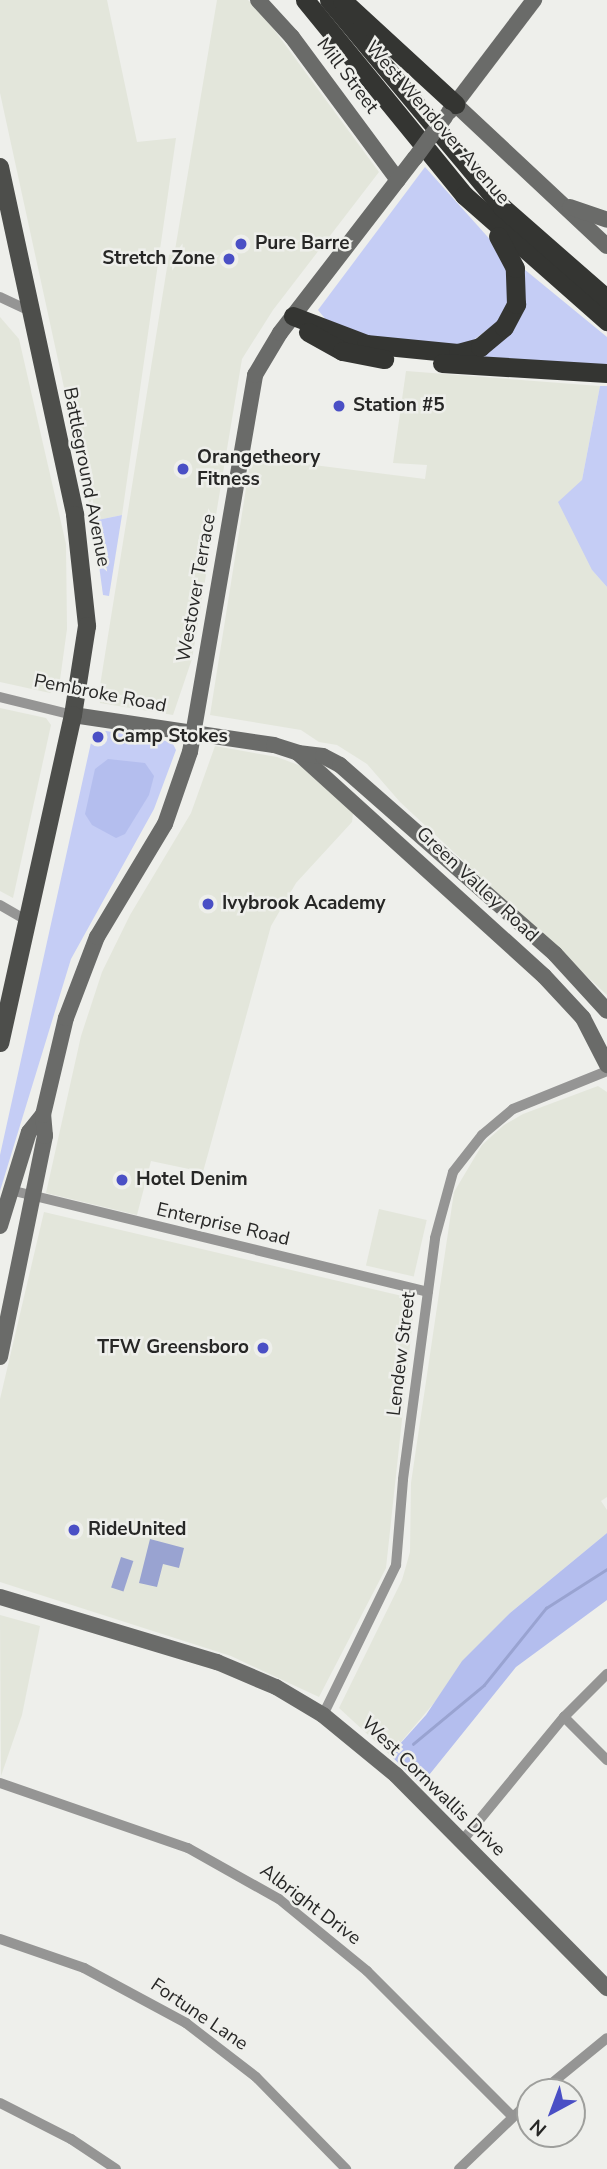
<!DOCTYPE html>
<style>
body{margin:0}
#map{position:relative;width:607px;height:2169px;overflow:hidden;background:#eeefeb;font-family:"Nunito Sans",sans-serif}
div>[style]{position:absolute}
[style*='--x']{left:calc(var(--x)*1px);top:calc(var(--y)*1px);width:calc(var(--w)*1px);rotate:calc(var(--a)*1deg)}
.built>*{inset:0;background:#e3e6db;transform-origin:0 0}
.green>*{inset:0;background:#c5cdf5}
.forest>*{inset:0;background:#b4beee}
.water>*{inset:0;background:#99a3d1;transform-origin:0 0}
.stream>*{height:2.5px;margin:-1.25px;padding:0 1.25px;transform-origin:1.25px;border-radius:1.25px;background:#99a3d1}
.street>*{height:10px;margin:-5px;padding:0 5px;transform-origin:5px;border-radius:5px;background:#959594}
.secondary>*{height:16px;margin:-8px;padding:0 8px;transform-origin:8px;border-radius:8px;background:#6a6b69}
.primary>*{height:18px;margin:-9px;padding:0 9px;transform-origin:9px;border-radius:9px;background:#4d4e4b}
.highway>*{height:19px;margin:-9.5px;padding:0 9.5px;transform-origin:9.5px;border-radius:9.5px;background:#343532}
.secondary-bridge>*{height:16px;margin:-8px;padding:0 8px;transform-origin:8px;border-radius:8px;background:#6a6b69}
.dots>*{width:19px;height:19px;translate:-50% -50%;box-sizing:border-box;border:4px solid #eeefeb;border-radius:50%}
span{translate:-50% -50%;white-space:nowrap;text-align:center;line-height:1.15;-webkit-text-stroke:5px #eeefeb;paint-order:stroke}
.street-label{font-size:19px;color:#272726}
.poi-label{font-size:19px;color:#272726;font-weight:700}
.left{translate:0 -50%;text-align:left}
.right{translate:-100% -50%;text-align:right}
.north{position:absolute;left:516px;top:2078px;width:70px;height:70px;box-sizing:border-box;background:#eeefeb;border:2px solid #9e9f9c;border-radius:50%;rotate:221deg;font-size:19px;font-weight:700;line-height:28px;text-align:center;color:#272726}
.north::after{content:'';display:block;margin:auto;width:24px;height:32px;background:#4a4fc5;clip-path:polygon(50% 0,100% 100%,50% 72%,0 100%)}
</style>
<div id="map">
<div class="built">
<div style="clip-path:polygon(0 0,107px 0,137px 142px,176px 138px,122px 515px,93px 521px,0 93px)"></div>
<div style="clip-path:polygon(217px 0,248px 0,261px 12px,379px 172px,273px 310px,242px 359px,192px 659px,173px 715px,100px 703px,99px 692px,169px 255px,175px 250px)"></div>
<div style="clip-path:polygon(0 317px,19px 339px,66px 544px,67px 629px,59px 687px,50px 693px,0 682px)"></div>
<div style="clip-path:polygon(406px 371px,600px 386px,582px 480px,592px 570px,607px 587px,607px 995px,400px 802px,367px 764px,337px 745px,319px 742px,301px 730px,210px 715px,251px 457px,425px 479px,427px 465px,393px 463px)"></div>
<div style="clip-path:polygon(0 708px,46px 718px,51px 725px,13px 898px,0 891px)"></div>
<div style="clip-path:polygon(215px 746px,277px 757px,301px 766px,353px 813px,352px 822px,296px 883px,271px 926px,203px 1172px,151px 1161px,137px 1215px,46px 1193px,81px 1036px,102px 972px,130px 915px,191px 813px)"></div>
<div style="clip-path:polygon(598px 1086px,607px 1092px,607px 1497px,601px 1501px,607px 1510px,607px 1533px,510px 1613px,390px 1755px,339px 1708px,402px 1580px,410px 1552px,411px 1483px,454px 1192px,482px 1145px,504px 1125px,523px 1114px)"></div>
<div style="left:379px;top:1209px;width:49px;height:58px;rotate:13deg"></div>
<div style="clip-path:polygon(44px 1212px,415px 1299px,386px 1568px,319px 1697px,231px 1656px,0 1582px,0 1399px)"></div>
<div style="clip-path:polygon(0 1615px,40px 1626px,22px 1715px,1px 1776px)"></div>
</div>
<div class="green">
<div style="clip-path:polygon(425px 167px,495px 245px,504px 259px,511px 288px,503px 318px,467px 345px,376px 342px,327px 321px,318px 310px)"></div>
<div style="clip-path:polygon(524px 269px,607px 337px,607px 368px,462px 358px,489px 348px)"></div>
<div style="clip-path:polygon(600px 386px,607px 386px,607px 587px,592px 570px,558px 502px,582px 480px)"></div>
<div style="clip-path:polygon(122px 515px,109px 596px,103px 595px,93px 521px)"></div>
<div style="clip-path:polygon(94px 729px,172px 742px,176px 750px,154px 809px,71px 959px,0 1191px,0 1155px)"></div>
</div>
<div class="forest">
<div style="clip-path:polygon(108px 759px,145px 763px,154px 776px,149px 795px,125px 834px,116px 838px,92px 825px,85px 814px,95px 769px)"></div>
<div style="clip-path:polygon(607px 1533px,607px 1600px,516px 1667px,421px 1785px,390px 1755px,426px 1715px,462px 1661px,510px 1613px)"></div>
</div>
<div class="water">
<div style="clip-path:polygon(150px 1539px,184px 1548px,179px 1568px,163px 1564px,157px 1587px,139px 1583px)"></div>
<div style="left:121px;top:1557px;width:13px;height:32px;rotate:18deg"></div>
</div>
<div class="stream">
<div style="--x:413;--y:1744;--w:92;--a:-39.7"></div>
<div style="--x:484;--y:1685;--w:99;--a:-51.2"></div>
<div style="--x:546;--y:1608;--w:72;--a:-32.6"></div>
</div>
<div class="street">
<div style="--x:0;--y:297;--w:33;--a:25"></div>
<div style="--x:0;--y:697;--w:75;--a:13.9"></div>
<div style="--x:0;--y:905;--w:34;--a:30"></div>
<div style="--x:10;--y:1190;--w:430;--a:13.7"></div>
<div style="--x:323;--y:1715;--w:167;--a:-64"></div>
<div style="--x:396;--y:1565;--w:86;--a:-85.3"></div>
<div style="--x:403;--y:1479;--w:243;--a:-82.4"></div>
<div style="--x:435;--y:1238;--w:68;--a:-74.7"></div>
<div style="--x:453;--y:1172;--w:47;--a:-51.9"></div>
<div style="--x:482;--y:1135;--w:40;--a:-40"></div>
<div style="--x:513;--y:1109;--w:101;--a:-22"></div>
<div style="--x:564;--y:1717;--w:61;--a:45"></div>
<div style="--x:0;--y:1783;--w:199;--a:19.1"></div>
<div style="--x:188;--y:1848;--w:104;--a:29.3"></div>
<div style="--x:279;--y:1899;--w:114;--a:39.3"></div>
<div style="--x:367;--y:1971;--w:205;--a:45"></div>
<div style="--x:462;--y:1841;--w:161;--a:-50.6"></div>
<div style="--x:564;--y:1717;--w:61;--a:-45"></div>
<div style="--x:0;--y:1939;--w:89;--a:19"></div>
<div style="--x:84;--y:1968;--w:116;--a:28.3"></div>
<div style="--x:186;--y:2023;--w:88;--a:37.6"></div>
<div style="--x:256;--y:2077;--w:129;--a:45.6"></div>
<div style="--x:541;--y:2092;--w:85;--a:-39.3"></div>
<div style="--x:0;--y:2103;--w:80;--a:26.9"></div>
<div style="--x:71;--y:2139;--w:54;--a:33.7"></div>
<div style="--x:459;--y:2169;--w:98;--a:-43.8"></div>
</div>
<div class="secondary">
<div style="--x:258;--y:0;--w:50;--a:47.4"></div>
<div style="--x:292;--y:37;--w:178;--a:53.5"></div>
<div style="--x:455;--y:104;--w:208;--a:43.1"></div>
<div style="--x:449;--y:112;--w:141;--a:-52.8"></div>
<div style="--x:570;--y:207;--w:39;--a:19"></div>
<div style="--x:73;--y:715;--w:203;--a:8.5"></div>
<div style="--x:274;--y:745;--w:25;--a:18"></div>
<div style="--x:298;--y:753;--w:332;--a:42.2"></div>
<div style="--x:544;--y:976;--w:57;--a:47.1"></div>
<div style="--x:583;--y:1018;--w:53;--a:62.9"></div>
<div style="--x:298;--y:753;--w:25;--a:7"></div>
<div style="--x:323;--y:756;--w:19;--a:28"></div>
<div style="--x:340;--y:765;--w:286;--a:41.3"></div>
<div style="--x:555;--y:954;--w:77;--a:47.6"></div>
<div style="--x:0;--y:1226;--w:98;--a:-72.9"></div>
<div style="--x:29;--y:1132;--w:22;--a:-51"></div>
<div style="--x:0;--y:1357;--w:226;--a:-78.5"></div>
<div style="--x:45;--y:1136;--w:21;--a:-95"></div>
<div style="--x:43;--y:1115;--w:100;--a:-76.7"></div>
<div style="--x:66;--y:1018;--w:87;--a:-69.1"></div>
<div style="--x:97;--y:937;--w:132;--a:-59"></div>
<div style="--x:165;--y:824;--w:76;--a:-70.9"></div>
<div style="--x:190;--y:752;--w:383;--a:-80.2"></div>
<div style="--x:255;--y:375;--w:49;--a:-59.2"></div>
<div style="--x:280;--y:333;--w:221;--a:-52.4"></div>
<div style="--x:0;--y:1597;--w:227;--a:16.7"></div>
<div style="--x:217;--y:1662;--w:64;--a:23"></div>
<div style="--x:276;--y:1687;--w:55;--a:30.8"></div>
<div style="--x:323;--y:1715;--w:94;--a:39.4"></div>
<div style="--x:396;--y:1775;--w:300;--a:45.3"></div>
</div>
<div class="primary">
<div style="--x:0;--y:167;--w:356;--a:77.8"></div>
<div style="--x:75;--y:515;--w:112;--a:83.8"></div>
<div style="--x:87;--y:626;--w:90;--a:98.9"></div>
<div style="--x:73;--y:715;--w:336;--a:102.5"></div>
</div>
<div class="highway">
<div style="--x:305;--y:0;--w:252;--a:50.8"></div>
<div style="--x:464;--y:195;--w:191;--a:41.4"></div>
<div style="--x:329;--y:0;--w:270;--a:50.1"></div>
<div style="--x:502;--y:207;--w:140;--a:41.2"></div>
<div style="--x:342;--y:0;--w:154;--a:42.6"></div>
<div style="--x:293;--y:316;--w:78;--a:21"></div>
<div style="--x:366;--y:344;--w:92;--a:5.6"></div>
<div style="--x:458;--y:353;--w:23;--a:-15"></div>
<div style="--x:480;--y:347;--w:31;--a:-40"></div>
<div style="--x:504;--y:327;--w:26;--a:-62"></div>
<div style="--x:516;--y:304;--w:36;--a:-92"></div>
<div style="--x:515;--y:268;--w:36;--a:-118"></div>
<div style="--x:308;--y:332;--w:39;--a:29"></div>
<div style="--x:342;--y:351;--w:43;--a:10.8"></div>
<div style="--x:442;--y:363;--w:165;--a:3.5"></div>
</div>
<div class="secondary-bridge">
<div style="--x:415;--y:158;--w:51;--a:-53.8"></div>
</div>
<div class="dots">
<div style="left:241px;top:244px;background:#4a4fc5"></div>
<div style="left:229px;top:259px;background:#4a4fc5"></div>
<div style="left:339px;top:406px;background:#4a4fc5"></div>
<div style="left:183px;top:469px;background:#4a4fc5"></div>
<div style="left:98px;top:737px;background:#4a4fc5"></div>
<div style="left:208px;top:904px;background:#4a4fc5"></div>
<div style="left:122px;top:1180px;background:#4a4fc5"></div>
<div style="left:263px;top:1348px;background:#4a4fc5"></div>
<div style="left:74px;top:1530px;background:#4a4fc5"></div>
</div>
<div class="street-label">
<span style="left:347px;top:76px;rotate:53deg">Mill Street</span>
<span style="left:437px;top:123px;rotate:49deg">West Wendover Avenue</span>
<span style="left:86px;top:477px;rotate:79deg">Battleground Avenue</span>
<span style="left:197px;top:588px;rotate:-80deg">Westover Terrace</span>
<span style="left:100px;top:694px;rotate:11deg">Pembroke Road</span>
<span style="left:477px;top:885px;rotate:43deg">Green Valley Road</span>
<span style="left:223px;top:1225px;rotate:13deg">Enterprise Road</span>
<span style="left:402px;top:1354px;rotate:-83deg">Lendew Street</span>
<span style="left:433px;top:1787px;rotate:44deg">West Cornwallis Drive</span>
<span style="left:310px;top:1905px;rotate:37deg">Albright Drive</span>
<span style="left:199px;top:2015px;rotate:34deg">Fortune Lane</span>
</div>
<div class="poi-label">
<span class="left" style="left:255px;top:244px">Pure Barre</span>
<span class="right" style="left:215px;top:259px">Stretch Zone</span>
<span class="left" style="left:353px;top:406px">Station #5</span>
<span class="left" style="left:197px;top:469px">Orangetheory<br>Fitness</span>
<span class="left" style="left:112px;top:737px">Camp Stokes</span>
<span class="left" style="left:222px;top:904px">Ivybrook Academy</span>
<span class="left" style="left:136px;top:1180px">Hotel Denim</span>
<span class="right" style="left:249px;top:1348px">TFW Greensboro</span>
<span class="left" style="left:88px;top:1530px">RideUnited</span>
</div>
<div class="north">N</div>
</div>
